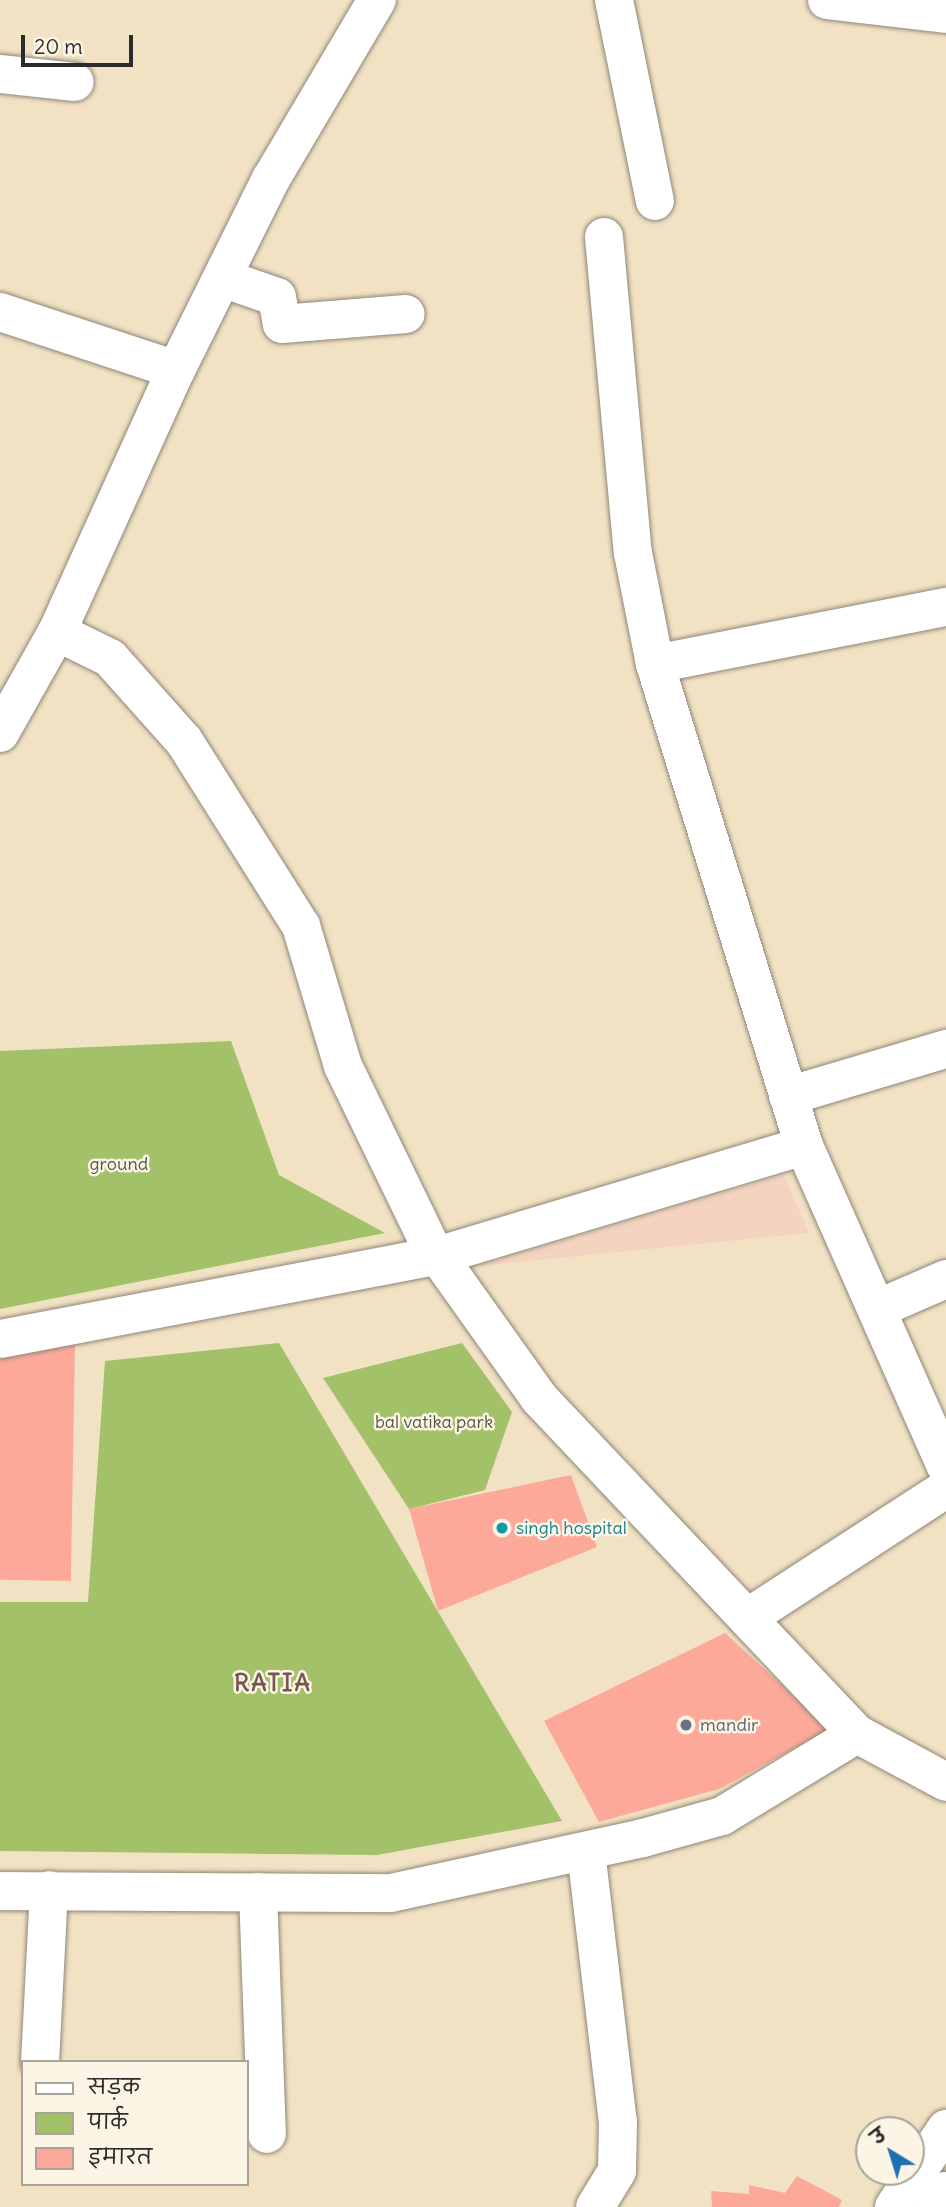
<!DOCTYPE html>
<meta charset="utf-8">
<style>
body{margin:0}
#map{position:relative;width:946px;height:2207px;overflow:hidden;background:#f2e2c4;font-family:Delius,"Playpen Sans Deva",sans-serif}
div>[style]{position:absolute}
[style*='--x']{left:calc(var(--x)*1px);top:calc(var(--y)*1px);width:calc(var(--w)*1px);rotate:calc(var(--a)*1deg)}
.built>*{inset:0;background:#f4d3c0}
.green>*{inset:0;background:#a2c169}
.building>*{inset:0;background:#fca99a;transform-origin:0 0}
.roads{filter:drop-shadow(0 0 2px #8e8678) drop-shadow(0 0 2px #8e8678)}
.street>*{height:38px;margin:-19px;padding:0 19px;transform-origin:19px;border-radius:19px;background:#fff}
.secondary>*{height:38px;margin:-19px;padding:0 19px;transform-origin:19px;border-radius:19px;background:#fff}
.dots>*{width:19px;height:19px;translate:-50% -50%;box-sizing:border-box;border:4px solid #fcf5e5;border-radius:50%}
span{translate:-50% -50%;white-space:nowrap;text-align:center;line-height:1.15;-webkit-text-stroke:5px #fcf5e5;paint-order:stroke}
.park-label{font-size:18px;color:#4f583e}
.culture-label{font-size:18px;color:#0d838f}
.left{translate:0 -50%;text-align:left}
.worship-label{font-size:18px;color:#5b616d}
.district-label{font-size:24px;color:#745752;font-weight:700;letter-spacing:2px}
.legend{position:absolute;left:21px;top:2060px;width:228px;height:126px;box-sizing:border-box;background:#fcf5e5;border:2px solid #a8a49b;margin:0;padding:9px 12px;list-style:none;font-size:21px;color:#2b2b2b}
.legend li{display:flex;align-items:center;gap:14px;height:35px}
.legend b{width:35px;border:2px solid #a8a49b}
.north{position:absolute;left:855px;top:2116px;width:70px;height:70px;box-sizing:border-box;background:#fcf5e5;border:2px solid #a8a49b;border-radius:50%;rotate:322deg;font-size:19px;font-weight:700;line-height:28px;text-align:center;color:#2b2b2b}
.north::after{content:'';display:block;margin:auto;width:24px;height:32px;background:#1f6fb2;clip-path:polygon(50% 0,100% 100%,50% 72%,0 100%)}
.scale{position:absolute;left:21px;top:35px;width:112px;height:32px;box-sizing:border-box;border:4px solid #2b2b2b;border-top:0;padding-left:9px;font-size:21px;line-height:24px;white-space:nowrap;color:#2b2b2b;-webkit-text-stroke:5px #fcf5e5;paint-order:stroke}
</style>
<div id="map">
<div class="built">
<div style="clip-path:polygon(784px 1175px,809px 1233px,478px 1266px)"></div>
</div>
<div class="green">
<div style="clip-path:polygon(231px 1041px,279px 1175px,385px 1233px,0 1309px,0 1051px)"></div>
<div style="clip-path:polygon(279px 1343px,562px 1821px,377px 1855px,0 1851px,0 1602px,88px 1602px,105px 1361px)"></div>
<div style="clip-path:polygon(462px 1343px,512px 1412px,485px 1490px,409px 1509px,323px 1378px)"></div>
</div>
<div class="building">
<div style="left:75px;top:1344px;width:237px;height:76px;rotate:91deg"></div>
<div style="clip-path:polygon(571px 1475px,597px 1547px,438px 1611px,409px 1509px)"></div>
<div style="clip-path:polygon(725px 1633px,830px 1729px,719px 1789px,599px 1822px,544px 1721px)"></div>
<div style="clip-path:polygon(797px 2176px,842px 2200px,839px 2207px,712px 2207px,711px 2191px,749px 2194px,749px 2185px,785px 2193px)"></div>
</div>
<div class="roads">
<div class="street">
<div style="--x:614;--y:0;--w:205;--a:78.5"></div>
<div style="--x:827;--y:0;--w:120;--a:6.7"></div>
<div style="--x:0;--y:74;--w:75;--a:6.1"></div>
<div style="--x:604;--y:237;--w:317;--a:84.8"></div>
<div style="--x:633;--y:553;--w:113;--a:78.8"></div>
<div style="--x:655;--y:664;--w:505;--a:72.82"></div>
<div style="--x:804;--y:1146;--w:350;--a:66.1"></div>
<div style="--x:222;--y:278;--w:58;--a:19.1"></div>
<div style="--x:277;--y:297;--w:27;--a:80"></div>
<div style="--x:282;--y:324;--w:124;--a:-4.6"></div>
<div style="--x:0;--y:312;--w:185;--a:18.2"></div>
<div style="--x:57;--y:632;--w:59;--a:26.1"></div>
<div style="--x:110;--y:658;--w:111;--a:48.3"></div>
<div style="--x:184;--y:741;--w:219;--a:57.7"></div>
<div style="--x:301;--y:926;--w:146;--a:73.3"></div>
<div style="--x:343;--y:1066;--w:199;--a:64.1"></div>
<div style="--x:430;--y:1245;--w:188;--a:54.5"></div>
<div style="--x:539;--y:1398;--w:463;--a:46.6"></div>
<div style="--x:857;--y:1734;--w:101;--a:28.3"></div>
<div style="--x:655;--y:664;--w:297;--a:-11.1"></div>
<div style="--x:788;--y:1096;--w:165;--a:-16.6"></div>
<div style="--x:877;--y:1309;--w:75;--a:-23.5"></div>
<div style="--x:0;--y:1339;--w:445;--a:-10.8"></div>
<div style="--x:437;--y:1256;--w:383;--a:-16.7"></div>
<div style="--x:747;--y:1618;--w:237;--a:-33"></div>
<div style="--x:586;--y:1851;--w:273;--a:83.3"></div>
<div style="--x:618;--y:2122;--w:49;--a:91.2"></div>
<div style="--x:617;--y:2171;--w:42;--a:121.4"></div>
<div style="--x:0;--y:1891;--w:391;--a:0.3"></div>
<div style="--x:391;--y:1893;--w:258;--a:-12.3"></div>
<div style="--x:643;--y:1838;--w:82;--a:-15.6"></div>
<div style="--x:722;--y:1816;--w:158;--a:-31.3"></div>
<div style="--x:258;--y:1892;--w:242;--a:87.9"></div>
<div style="--x:40;--y:2062;--w:172;--a:-87"></div>
</div>
<div class="secondary">
<div style="--x:0;--y:733;--w:116;--a:-60.6"></div>
<div style="--x:57;--y:632;--w:288;--a:-65.6"></div>
<div style="--x:176;--y:370;--w:213;--a:-63.6"></div>
<div style="--x:271;--y:179;--w:208;--a:-59.4"></div>
<div style="--x:894;--y:2207;--w:94;--a:-56.3"></div>
<div style="--x:936;--y:2207;--w:19;--a:-58"></div>
</div>
</div>
<div class="dots">
<div style="left:502px;top:1528px;background:#0f9aa8"></div>
<div style="left:686px;top:1725px;background:#6b7280"></div>
</div>
<div class="park-label">
<span style="left:119px;top:1164px">ground</span>
<span style="left:434px;top:1422px">bal vatika park</span>
</div>
<div class="culture-label">
<span class="left" style="left:516px;top:1528px">singh hospital</span>
</div>
<div class="worship-label">
<span class="left" style="left:700px;top:1725px">mandir</span>
</div>
<div class="district-label">
<span style="left:273px;top:1683px">RATIA</span>
</div>
<ul class="legend">
<li><b style="height:9px;background:#fff"></b>सड़क</li>
<li><b style="height:19px;background:#a2c169"></b>पार्क</li>
<li><b style="height:19px;background:#fca99a"></b>इमारत</li>
</ul>
<div class="north">उ</div>
<div class="scale">20 m</div>
</div>
